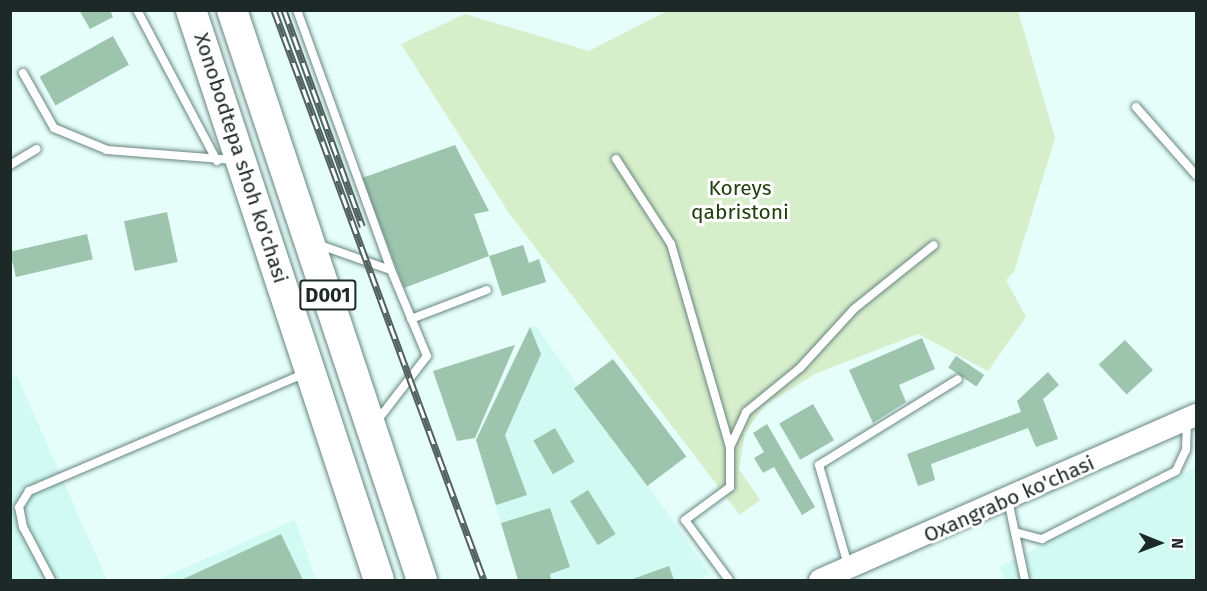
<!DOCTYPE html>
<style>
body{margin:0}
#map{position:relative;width:1207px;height:591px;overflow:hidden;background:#e5fefa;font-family:"Fira Sans",sans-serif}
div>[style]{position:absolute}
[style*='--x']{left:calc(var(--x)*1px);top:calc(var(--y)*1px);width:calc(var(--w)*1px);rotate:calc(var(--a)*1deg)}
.built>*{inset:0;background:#d1faf3}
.green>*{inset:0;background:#d7eecb}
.building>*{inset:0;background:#9dc5ae;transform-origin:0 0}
.roads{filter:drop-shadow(0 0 2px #698580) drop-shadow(0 0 2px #698580)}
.lane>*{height:8px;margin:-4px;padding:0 4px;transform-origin:4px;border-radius:4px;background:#fff}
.secondary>*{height:22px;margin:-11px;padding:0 11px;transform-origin:11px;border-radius:11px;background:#fff}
.highway>*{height:30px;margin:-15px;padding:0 15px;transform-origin:15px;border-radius:15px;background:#fff}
.rail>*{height:7px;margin-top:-3.5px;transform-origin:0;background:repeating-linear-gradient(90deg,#fff 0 14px,#51615e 0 28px);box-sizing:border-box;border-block:2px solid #51615e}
span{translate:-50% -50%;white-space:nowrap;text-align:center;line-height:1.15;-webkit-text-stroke:6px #fff;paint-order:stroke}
.shield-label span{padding:2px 4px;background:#fff;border:2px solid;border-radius:4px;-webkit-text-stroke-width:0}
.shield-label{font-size:20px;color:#1d2927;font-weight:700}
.street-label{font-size:21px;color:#1d2927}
.park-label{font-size:21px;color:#213f0c}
.frame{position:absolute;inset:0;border:12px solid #1d2927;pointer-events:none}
.north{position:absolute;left:1129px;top:513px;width:60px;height:60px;-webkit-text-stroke:4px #fff;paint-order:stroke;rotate:91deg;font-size:16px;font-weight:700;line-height:24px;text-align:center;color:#1d2927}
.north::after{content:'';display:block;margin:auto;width:21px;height:27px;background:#1d2927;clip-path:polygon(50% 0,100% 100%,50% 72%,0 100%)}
</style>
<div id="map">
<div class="built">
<div style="clip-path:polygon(536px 326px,711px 575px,696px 580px,518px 580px,476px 440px,530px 327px)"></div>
<div style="clip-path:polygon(17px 376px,107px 580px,11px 580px,10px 379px)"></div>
<div style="clip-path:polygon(1196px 467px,1196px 580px,1005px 580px,1000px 567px)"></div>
<div style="clip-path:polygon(295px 520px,316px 580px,157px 580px)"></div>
</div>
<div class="green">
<div style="clip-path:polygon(1018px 11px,1055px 138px,1014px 272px,1006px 280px,1026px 317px,988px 371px,918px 334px,815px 374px,764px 406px,745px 433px,739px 469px,760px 500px,740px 515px,509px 213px,401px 44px,465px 14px,589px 51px,665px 12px)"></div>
</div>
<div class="building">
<div style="clip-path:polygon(79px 10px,110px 10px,113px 17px,90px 29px)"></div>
<div style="left:113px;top:36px;width:33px;height:84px;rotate:61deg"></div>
<div style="clip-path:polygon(455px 145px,489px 211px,474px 214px,489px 256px,404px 288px,362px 178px)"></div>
<div style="left:167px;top:212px;width:51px;height:44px;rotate:78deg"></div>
<div style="left:87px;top:234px;width:26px;height:79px;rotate:77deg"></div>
<div style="clip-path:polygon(523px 245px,529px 263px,539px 259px,546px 282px,502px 296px,489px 256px)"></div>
<div style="clip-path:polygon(530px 327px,541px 354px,505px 435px,527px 495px,496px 505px,476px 440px)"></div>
<div style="clip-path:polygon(922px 338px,935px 369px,899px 385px,906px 402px,873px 423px,849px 370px)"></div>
<div style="left:1125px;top:340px;width:41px;height:36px;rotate:47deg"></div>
<div style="clip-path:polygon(515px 345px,475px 438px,457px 441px,433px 371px)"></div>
<div style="left:956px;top:356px;width:34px;height:14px;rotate:34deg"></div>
<div style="left:613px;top:359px;width:122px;height:49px;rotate:53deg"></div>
<div style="clip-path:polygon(1048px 372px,1059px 385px,1043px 399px,1058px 439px,1036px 447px,1028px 428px,931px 464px,935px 480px,918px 486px,907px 454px,1021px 412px,1017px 401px)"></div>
<div style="left:813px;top:404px;width:42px;height:39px;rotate:60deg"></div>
<div style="clip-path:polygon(767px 424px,815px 507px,802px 515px,774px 467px,763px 473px,754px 458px,764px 452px,753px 433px)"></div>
<div style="left:555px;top:428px;width:39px;height:25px;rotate:60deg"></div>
<div style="left:588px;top:490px;width:52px;height:21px;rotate:58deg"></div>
<div style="clip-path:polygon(550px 508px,570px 567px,550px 574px,551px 580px,518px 580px,501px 523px)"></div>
<div style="clip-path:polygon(281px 534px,303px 580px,181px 580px)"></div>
<div style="clip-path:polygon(669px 566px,674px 580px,630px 580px)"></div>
</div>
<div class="roads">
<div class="lane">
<div style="--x:137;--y:10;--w:171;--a:62.1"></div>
<div style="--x:297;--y:10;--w:276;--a:70.1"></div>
<div style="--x:23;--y:73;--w:63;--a:60.6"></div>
<div style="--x:54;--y:128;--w:57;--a:22.5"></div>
<div style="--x:107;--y:150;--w:127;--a:4.5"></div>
<div style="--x:1136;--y:107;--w:91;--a:48.6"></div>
<div style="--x:616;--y:159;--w:101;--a:57.1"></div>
<div style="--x:671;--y:244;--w:211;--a:73.8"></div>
<div style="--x:730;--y:447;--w:40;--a:90"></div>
<div style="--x:730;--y:487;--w:56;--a:143.7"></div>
<div style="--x:685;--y:520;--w:74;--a:53.7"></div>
<div style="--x:10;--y:165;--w:31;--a:-31"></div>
<div style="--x:317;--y:244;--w:78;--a:19.4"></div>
<div style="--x:391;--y:270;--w:93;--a:67.3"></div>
<div style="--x:427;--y:356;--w:82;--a:127.6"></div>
<div style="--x:411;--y:319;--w:81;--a:-20.9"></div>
<div style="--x:730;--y:447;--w:38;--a:-65"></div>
<div style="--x:746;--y:412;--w:70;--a:-39.2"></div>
<div style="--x:800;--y:368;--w:80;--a:-47.5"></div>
<div style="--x:854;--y:309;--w:102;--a:-38.7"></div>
<div style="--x:1008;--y:500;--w:82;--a:78"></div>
<div style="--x:1015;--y:532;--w:28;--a:15"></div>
<div style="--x:1042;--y:539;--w:150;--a:-26.9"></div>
<div style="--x:1176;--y:471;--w:23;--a:-65"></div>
<div style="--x:1186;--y:450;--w:29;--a:-88"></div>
<div style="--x:848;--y:565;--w:104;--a:-106.2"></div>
<div style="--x:819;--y:465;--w:163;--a:-31.7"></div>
<div style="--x:51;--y:580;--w:60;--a:-117.8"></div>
<div style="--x:23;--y:527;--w:20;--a:-101"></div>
<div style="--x:19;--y:507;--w:19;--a:-58"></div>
<div style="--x:29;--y:491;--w:301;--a:-23.1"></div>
</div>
<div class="secondary">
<div style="--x:820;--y:580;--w:411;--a:-23.7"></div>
</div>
<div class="highway">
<div style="--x:191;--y:10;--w:600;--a:71.75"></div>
<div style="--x:232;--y:10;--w:601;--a:71.57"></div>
</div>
</div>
<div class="rail">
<div style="--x:274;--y:10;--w:607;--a:69.78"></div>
<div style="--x:284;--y:10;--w:230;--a:70.1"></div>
</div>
<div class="shield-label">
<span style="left:328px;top:295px">D001</span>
</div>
<div class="street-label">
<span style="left:241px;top:158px;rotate:72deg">Xonobodtepa shoh ko'chasi</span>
<span style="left:1009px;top:499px;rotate:-24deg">Oxangrabo ko'chasi</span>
</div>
<div class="park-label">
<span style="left:740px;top:200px">Koreys<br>qabristoni</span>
</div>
<div class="frame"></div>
<div class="north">N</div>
</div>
